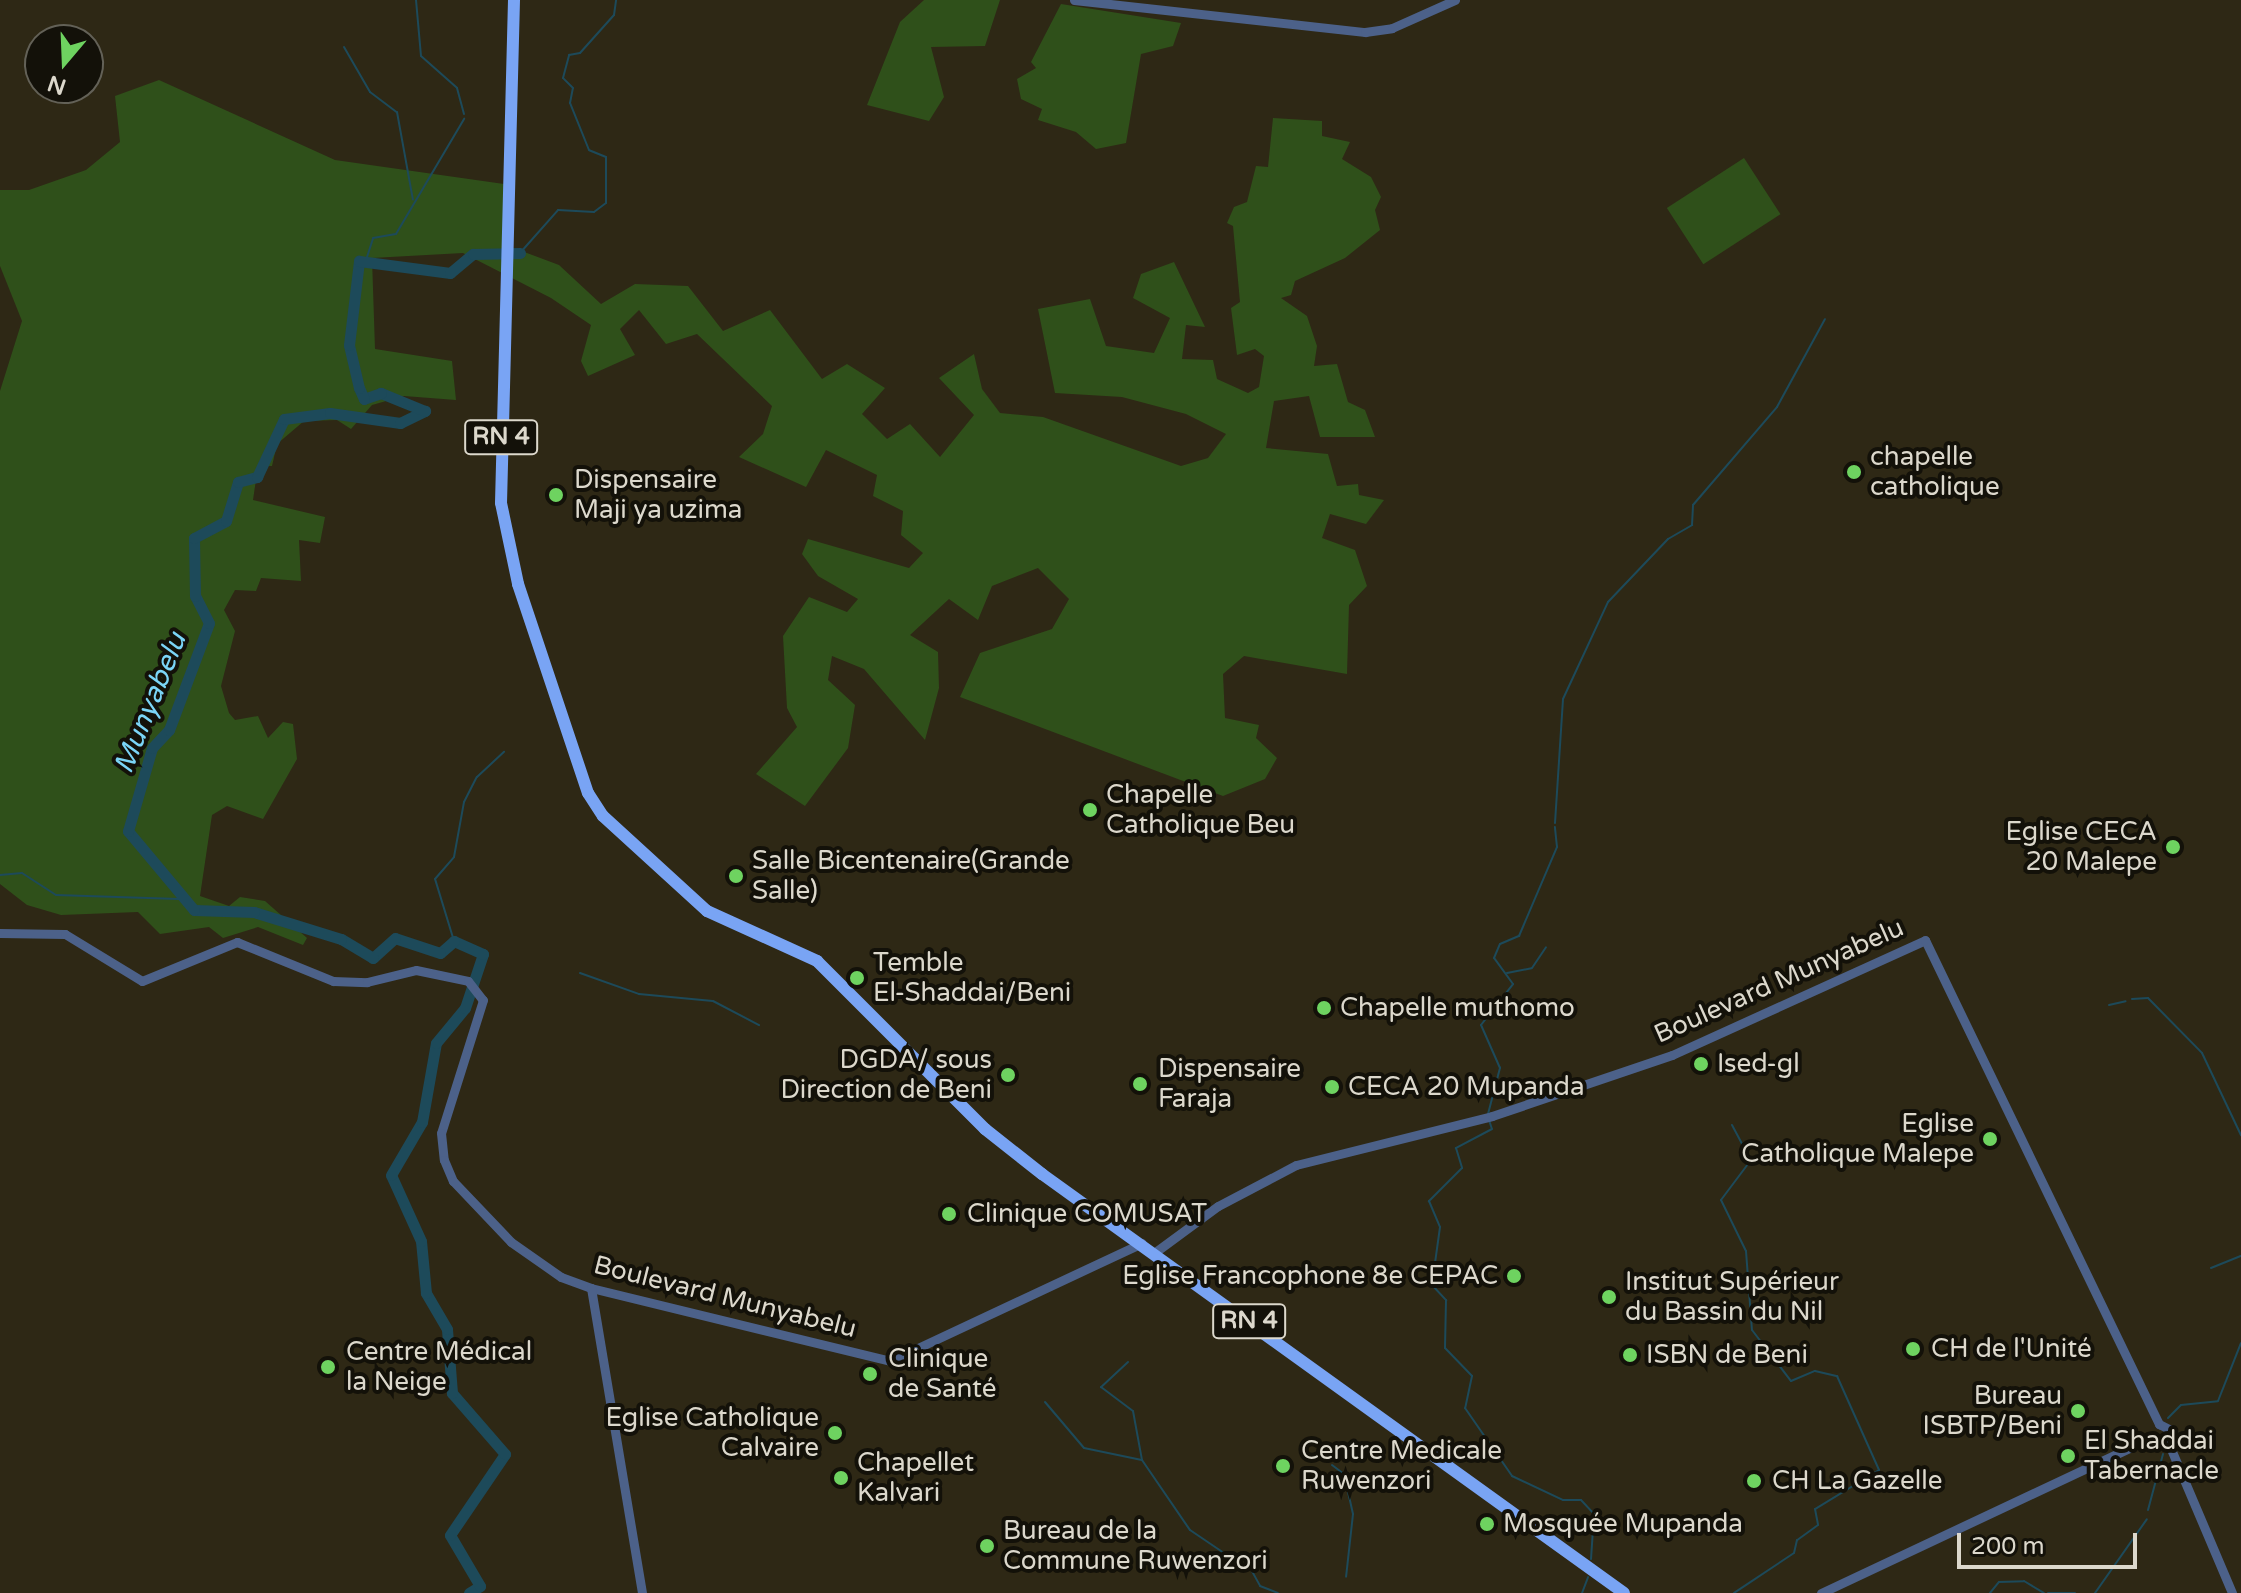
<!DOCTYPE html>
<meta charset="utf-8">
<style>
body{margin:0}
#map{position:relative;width:2241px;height:1593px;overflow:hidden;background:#2e2815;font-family:"Varela Round",sans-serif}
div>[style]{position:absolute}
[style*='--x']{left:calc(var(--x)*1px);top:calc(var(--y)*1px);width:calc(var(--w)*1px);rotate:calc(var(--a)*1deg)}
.green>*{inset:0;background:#2f501a;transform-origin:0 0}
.stream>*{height:2px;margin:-1px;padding:0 1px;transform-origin:1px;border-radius:1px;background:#1d4a5a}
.river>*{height:11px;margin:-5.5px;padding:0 5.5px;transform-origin:5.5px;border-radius:5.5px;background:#1d4a5a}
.tertiary>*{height:9px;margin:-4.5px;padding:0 4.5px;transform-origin:4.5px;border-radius:4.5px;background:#4c6189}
.trunk>*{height:12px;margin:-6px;padding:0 6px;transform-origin:6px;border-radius:6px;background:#79a4f4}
.dots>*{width:22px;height:22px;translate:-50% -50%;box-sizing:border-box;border:4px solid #131109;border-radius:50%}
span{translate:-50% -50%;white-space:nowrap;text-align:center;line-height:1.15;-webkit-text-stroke:8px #131109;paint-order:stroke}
.shield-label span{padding:2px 6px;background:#131109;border:2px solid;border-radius:6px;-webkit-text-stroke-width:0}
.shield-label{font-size:24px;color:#dcd8cc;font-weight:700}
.poi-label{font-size:26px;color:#dcd8cc}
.left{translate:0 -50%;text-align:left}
.right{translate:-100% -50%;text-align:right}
.street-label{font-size:26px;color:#dcd8cc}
.water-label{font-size:28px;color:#7bd5f7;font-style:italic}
.north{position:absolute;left:24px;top:24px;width:80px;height:80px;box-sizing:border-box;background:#131109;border:2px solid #636157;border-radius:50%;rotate:199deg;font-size:22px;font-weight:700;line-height:32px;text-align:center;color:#dcd8cc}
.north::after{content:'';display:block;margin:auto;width:28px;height:36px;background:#6ed360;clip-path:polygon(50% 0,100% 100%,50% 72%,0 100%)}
.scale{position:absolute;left:1957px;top:1533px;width:180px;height:36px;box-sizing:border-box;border:4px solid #dcd8cc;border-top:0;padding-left:10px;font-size:24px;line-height:28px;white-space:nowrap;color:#dcd8cc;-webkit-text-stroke:6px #131109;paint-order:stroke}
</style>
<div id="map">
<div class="green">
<div style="clip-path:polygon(924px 0,1000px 0,985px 46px,931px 47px,944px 97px,929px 121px,867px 105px,900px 22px)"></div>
<div style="clip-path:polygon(1061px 4px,1181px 23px,1173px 46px,1141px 54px,1126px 143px,1096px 149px,1076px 132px,1038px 120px,1042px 109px,1021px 99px,1017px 79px,1036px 68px,1031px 62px)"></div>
<div style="clip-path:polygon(159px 80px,335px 160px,504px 184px,503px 244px,559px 265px,601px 304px,635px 284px,688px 286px,723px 331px,770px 310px,822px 379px,847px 364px,885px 388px,862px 414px,887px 439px,910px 424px,940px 457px,974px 415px,939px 378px,974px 354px,982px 389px,1000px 413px,1043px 417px,1181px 466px,1208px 458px,1226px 434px,1186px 414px,1122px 397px,1055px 393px,1038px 309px,1090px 299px,1106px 346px,1154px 353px,1170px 318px,1133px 298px,1141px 274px,1174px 262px,1205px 327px,1186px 325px,1182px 359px,1213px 360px,1217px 379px,1248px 393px,1259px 387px,1264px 356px,1255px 349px,1237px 355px,1231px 308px,1240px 302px,1233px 226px,1227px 223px,1234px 207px,1247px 202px,1256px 166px,1268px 167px,1273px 118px,1322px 121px,1322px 136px,1350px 142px,1342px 159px,1371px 177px,1381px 197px,1375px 210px,1380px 230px,1345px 258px,1295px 281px,1291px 295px,1281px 298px,1307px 316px,1317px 346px,1314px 366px,1337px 364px,1348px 402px,1365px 410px,1375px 437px,1320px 437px,1309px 396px,1274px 401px,1266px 448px,1328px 454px,1337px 486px,1358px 484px,1359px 495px,1384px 500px,1366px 524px,1330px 514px,1322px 538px,1355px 550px,1367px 586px,1349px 605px,1347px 674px,1244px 656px,1223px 674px,1225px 718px,1259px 725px,1256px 738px,1277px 758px,1265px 779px,1223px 796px,960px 697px,980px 653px,1052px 629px,1069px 599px,1038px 568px,992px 586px,978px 620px,949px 599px,910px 635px,938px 652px,939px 688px,925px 740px,864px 669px,832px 656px,828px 680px,855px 705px,848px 748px,805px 806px,756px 774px,797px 727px,787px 708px,783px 636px,809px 597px,847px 612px,858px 599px,818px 576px,802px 554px,808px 539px,909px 568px,923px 553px,901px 535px,903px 511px,873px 496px,877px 475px,826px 450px,806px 487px,739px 457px,763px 434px,772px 406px,697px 334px,666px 344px,639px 310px,620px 329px,635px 355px,588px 376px,581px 361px,591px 325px,551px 298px,463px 253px,372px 258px,375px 349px,452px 361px,456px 400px,404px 396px,372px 405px,351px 429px,337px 420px,304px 421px,277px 444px,272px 466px,258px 466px,253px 500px,325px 517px,320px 543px,299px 540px,301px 581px,261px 578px,256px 591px,235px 590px,224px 610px,235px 631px,221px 686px,229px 713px,235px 720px,258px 716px,268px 738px,283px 722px,293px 724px,297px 759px,263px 819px,227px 806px,212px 815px,200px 896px,229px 906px,240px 897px,265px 901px,307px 938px,303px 945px,258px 927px,223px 938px,209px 927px,160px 934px,138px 912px,61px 915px,27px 905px,0 884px,0 391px,22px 321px,0 266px,0 190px,29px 190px,86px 170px,120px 142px,115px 96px)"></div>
<div style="left:1744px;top:158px;width:67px;height:92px;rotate:57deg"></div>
</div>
<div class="stream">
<div style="--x:416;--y:0;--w:56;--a:84.9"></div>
<div style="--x:421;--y:56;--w:48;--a:41.6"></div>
<div style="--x:457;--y:88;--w:27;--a:75"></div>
<div style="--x:344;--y:47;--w:52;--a:60"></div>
<div style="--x:370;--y:92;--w:34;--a:37"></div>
<div style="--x:397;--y:112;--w:89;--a:79.7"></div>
<div style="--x:520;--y:253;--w:57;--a:-48.5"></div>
<div style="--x:558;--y:210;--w:36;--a:3"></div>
<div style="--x:594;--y:212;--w:15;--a:-37"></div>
<div style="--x:606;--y:203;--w:46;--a:-90"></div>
<div style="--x:606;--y:157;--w:18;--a:-158"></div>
<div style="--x:589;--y:150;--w:51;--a:-112"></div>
<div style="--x:570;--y:103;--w:15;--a:-79"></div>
<div style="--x:573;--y:88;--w:14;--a:-135"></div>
<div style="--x:563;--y:78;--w:24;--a:-75"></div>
<div style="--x:569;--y:55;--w:11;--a:-10"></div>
<div style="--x:580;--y:53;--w:51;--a:-48.2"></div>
<div style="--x:614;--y:15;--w:15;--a:-82"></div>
<div style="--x:367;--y:257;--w:20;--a:-72"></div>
<div style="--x:373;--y:238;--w:23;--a:-10"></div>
<div style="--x:396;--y:234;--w:134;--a:-59.4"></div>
<div style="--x:1555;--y:823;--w:124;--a:-86.3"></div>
<div style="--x:1563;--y:699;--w:107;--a:-65.1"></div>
<div style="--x:1608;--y:602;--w:87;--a:-46.4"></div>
<div style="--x:1668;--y:539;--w:28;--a:-30"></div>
<div style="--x:1692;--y:525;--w:20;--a:-87"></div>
<div style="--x:1693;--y:505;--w:129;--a:-49.4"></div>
<div style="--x:1777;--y:407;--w:100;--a:-61.4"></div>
<div style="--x:0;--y:875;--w:22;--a:-5"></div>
<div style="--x:22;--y:873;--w:40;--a:32.9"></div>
<div style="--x:56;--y:895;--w:123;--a:1.9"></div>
<div style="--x:454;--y:941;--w:65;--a:-107"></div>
<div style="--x:435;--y:879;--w:29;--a:-49"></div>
<div style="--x:454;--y:857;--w:56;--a:-79.7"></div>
<div style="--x:464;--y:802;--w:28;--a:-63"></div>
<div style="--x:477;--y:777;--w:37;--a:-43"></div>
<div style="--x:580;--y:973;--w:63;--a:19.6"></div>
<div style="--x:639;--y:994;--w:74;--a:5.4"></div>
<div style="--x:713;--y:1001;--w:52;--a:27.6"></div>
<div style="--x:1507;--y:973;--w:25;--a:-11"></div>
<div style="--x:1532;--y:968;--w:25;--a:-56"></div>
<div style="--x:2132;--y:999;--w:16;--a:-4"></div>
<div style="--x:2148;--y:998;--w:77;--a:45.5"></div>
<div style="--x:2202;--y:1053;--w:91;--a:64.6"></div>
<div style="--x:2109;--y:1005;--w:17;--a:-13"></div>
<div style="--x:1488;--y:1114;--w:48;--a:-75.4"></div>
<div style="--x:1500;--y:1068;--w:47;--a:-113.8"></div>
<div style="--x:1481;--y:1025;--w:52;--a:-52"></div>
<div style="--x:1513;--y:984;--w:32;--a:-126"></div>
<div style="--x:1494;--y:958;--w:15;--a:-67"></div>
<div style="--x:1500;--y:944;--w:21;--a:-23"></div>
<div style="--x:1519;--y:936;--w:97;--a:-66.9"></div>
<div style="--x:1557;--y:847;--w:20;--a:-96"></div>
<div style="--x:1489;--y:1120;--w:9;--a:72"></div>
<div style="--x:1492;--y:1129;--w:41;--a:152.2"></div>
<div style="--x:1456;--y:1148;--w:21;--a:73"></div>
<div style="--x:1462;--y:1168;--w:47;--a:135"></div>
<div style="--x:1429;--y:1201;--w:28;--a:67"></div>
<div style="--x:1440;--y:1227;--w:59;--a:97.9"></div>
<div style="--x:1432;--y:1285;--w:21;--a:47"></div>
<div style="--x:1446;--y:1300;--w:48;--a:91.2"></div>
<div style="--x:1445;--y:1348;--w:39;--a:46"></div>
<div style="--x:1472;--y:1376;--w:33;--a:102"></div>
<div style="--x:1465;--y:1408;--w:83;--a:55.3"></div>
<div style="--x:1512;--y:1476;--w:56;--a:25.2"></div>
<div style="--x:1563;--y:1500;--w:18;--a:0"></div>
<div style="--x:1581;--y:1500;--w:19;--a:47"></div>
<div style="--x:1594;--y:1514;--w:45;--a:93.8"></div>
<div style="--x:1732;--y:1125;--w:40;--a:62"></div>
<div style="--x:1751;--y:1160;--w:50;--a:126.9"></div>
<div style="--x:1721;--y:1200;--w:57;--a:63.9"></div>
<div style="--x:1746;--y:1251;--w:79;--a:85.7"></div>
<div style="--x:1752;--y:1330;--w:64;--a:52.6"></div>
<div style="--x:1791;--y:1381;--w:26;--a:-23"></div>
<div style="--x:1815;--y:1371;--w:23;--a:13"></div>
<div style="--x:1837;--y:1376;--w:103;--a:65.9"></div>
<div style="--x:1879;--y:1470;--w:75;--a:148.6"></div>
<div style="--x:1815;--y:1509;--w:16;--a:79"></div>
<div style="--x:1818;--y:1525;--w:26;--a:144"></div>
<div style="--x:1797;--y:1540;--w:13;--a:103"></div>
<div style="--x:1794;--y:1553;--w:72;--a:146.3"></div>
<div style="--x:2211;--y:1268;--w:32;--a:-22"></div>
<div style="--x:1128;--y:1362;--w:37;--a:137"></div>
<div style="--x:1101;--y:1387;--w:40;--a:37"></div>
<div style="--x:1133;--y:1411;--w:50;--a:79.6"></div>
<div style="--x:1045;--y:1402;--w:60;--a:49.7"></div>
<div style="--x:1084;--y:1448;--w:59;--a:11.7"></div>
<div style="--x:1142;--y:1460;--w:85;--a:55.6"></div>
<div style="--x:1190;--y:1530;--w:41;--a:34.1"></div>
<div style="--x:1224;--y:1553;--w:19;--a:6"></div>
<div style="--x:1243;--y:1555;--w:35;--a:61"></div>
<div style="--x:1260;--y:1586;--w:19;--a:21"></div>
<div style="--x:2168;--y:1418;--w:18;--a:-45"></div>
<div style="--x:2181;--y:1405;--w:37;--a:-6"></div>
<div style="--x:2218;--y:1401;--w:62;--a:-68.4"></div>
<div style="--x:1332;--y:1465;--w:15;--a:37"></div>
<div style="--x:1344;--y:1474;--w:41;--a:77.3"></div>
<div style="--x:1353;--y:1514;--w:63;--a:96.3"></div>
<div style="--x:2148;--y:1510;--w:58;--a:-75"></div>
<div style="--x:1582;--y:1593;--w:17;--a:-69"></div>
<div style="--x:1990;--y:1593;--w:14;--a:-51"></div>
<div style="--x:1999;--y:1582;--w:25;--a:-2"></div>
<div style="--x:2024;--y:1581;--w:23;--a:31"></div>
<div style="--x:2048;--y:1593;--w:27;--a:0"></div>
<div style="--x:2095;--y:1593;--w:90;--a:-54.9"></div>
</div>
<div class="river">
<div style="--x:469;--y:1593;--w:13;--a:-32"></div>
<div style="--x:480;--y:1586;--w:59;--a:-120.5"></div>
<div style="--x:450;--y:1535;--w:98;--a:-55.8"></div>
<div style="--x:505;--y:1454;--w:81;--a:-131"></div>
<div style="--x:452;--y:1393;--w:64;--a:-94.5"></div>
<div style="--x:447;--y:1329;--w:42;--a:-120.3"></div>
<div style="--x:426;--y:1293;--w:52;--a:-95.5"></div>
<div style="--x:421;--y:1241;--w:72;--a:-114.4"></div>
<div style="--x:391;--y:1175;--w:61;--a:-59.7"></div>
<div style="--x:422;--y:1122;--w:80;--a:-80"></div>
<div style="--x:436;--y:1043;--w:45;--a:-50.4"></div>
<div style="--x:465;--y:1008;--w:57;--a:-71.6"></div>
<div style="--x:483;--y:954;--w:32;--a:-156"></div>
<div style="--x:454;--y:941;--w:18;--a:139"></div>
<div style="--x:440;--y:953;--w:47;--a:-161.6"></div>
<div style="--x:395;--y:938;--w:30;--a:138"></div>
<div style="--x:373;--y:958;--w:37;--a:-149"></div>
<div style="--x:341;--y:939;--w:91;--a:-162.8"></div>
<div style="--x:254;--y:912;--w:60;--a:-178.1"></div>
<div style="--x:194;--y:910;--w:103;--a:-129.9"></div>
<div style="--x:128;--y:831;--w:86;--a:-73.9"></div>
<div style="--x:152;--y:748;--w:25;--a:-47"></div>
<div style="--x:169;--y:730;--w:114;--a:-69.5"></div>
<div style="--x:209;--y:623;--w:30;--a:-117"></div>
<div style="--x:195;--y:596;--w:58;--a:-91"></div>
<div style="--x:194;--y:538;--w:36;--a:-28"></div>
<div style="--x:226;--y:521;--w:41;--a:-72.9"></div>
<div style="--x:238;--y:482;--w:20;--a:-15"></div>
<div style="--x:257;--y:477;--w:64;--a:-65"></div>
<div style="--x:284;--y:419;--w:46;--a:-7.4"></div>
<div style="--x:330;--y:413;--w:71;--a:8.1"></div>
<div style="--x:400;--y:423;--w:28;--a:-26"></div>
<div style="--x:425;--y:411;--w:48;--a:-157.8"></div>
<div style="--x:381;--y:393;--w:18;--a:161"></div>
<div style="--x:364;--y:399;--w:12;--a:-114"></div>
<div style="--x:359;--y:388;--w:44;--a:-103.1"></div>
<div style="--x:349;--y:345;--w:85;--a:-83.2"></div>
<div style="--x:359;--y:261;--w:92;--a:7.5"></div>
<div style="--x:450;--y:273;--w:30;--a:-40"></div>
<div style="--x:473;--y:254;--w:47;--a:-1.2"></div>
</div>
<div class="tertiary">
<div style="--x:1074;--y:0;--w:293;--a:6.3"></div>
<div style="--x:1365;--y:32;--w:27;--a:-8"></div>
<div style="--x:1392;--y:28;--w:69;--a:-24"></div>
<div style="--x:0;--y:933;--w:65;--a:0.9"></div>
<div style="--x:65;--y:934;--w:90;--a:31.4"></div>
<div style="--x:142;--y:981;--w:103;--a:-22.3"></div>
<div style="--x:237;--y:942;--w:104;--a:22.1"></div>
<div style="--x:333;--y:981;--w:34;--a:2"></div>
<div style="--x:367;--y:982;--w:50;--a:-13.8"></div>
<div style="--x:416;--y:970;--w:53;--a:11.9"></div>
<div style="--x:468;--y:981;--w:24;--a:52"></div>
<div style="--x:483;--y:1000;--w:139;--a:107.5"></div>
<div style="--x:441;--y:1133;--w:27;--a:84"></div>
<div style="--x:444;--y:1160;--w:23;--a:67"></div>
<div style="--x:453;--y:1181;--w:84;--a:46.4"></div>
<div style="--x:511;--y:1242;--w:61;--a:35"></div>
<div style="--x:561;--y:1277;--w:32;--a:20"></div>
<div style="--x:591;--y:1288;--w:308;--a:13.7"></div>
<div style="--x:890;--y:1361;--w:278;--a:-25.1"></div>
<div style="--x:1154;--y:1253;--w:79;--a:-36.3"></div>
<div style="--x:1218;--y:1206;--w:88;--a:-27.7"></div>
<div style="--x:1296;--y:1165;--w:202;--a:-14"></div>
<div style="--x:1492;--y:1116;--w:190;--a:-18.7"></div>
<div style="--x:1672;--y:1055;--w:278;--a:-24.4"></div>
<div style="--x:1925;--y:940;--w:538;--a:64.2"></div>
<div style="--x:591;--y:1288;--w:309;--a:80.5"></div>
<div style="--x:2159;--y:1424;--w:16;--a:27"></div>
<div style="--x:2173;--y:1431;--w:12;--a:114"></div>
<div style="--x:2168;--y:1442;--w:164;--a:67"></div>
<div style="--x:1821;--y:1593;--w:368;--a:-25.2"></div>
</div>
<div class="trunk">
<div style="--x:514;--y:0;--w:503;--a:91.48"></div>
<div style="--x:501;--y:503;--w:83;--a:78.1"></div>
<div style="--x:518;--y:584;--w:220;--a:71.5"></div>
<div style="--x:588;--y:793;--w:27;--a:57"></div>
<div style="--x:603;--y:816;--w:141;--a:42.4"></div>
<div style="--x:707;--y:911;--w:121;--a:24.4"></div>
<div style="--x:817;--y:961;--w:238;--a:45"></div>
<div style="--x:985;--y:1129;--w:73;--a:38.3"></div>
<div style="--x:1042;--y:1174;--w:717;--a:35.75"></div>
</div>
<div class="dots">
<div style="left:1854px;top:472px;background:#6ed360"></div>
<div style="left:556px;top:495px;background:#6ed360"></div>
<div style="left:1090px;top:810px;background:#6ed360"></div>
<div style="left:2173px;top:847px;background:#6ed360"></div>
<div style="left:736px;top:876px;background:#6ed360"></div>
<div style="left:857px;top:978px;background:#6ed360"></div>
<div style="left:1324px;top:1008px;background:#6ed360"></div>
<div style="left:1701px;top:1064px;background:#6ed360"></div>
<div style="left:1008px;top:1075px;background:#6ed360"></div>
<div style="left:1140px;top:1084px;background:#6ed360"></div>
<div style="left:1332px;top:1087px;background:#6ed360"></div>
<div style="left:1990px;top:1139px;background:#6ed360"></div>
<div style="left:949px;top:1214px;background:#6ed360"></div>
<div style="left:1514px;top:1276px;background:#6ed360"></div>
<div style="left:1609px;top:1297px;background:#6ed360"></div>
<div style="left:1913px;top:1349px;background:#6ed360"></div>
<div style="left:1630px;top:1355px;background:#6ed360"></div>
<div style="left:328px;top:1367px;background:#6ed360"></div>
<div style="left:870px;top:1374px;background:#6ed360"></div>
<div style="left:2078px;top:1411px;background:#6ed360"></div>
<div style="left:835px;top:1433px;background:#6ed360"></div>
<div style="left:2068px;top:1456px;background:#6ed360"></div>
<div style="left:1283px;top:1466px;background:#6ed360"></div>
<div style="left:841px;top:1478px;background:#6ed360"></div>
<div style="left:1754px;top:1481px;background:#6ed360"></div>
<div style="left:1487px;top:1524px;background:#6ed360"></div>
<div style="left:987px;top:1546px;background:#6ed360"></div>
</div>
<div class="shield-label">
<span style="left:501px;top:437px">RN 4</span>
<span style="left:1249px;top:1321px">RN 4</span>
</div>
<div class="poi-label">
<span class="left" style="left:1870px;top:472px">chapelle<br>catholique</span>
<span class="left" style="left:574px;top:495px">Dispensaire<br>Maji ya uzima</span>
<span class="left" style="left:1106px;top:810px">Chapelle<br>Catholique Beu</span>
<span class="right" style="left:2157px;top:847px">Eglise CECA<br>20 Malepe</span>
<span class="left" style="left:752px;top:876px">Salle Bicentenaire(Grande<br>Salle)</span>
<span class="left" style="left:873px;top:978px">Temble<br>El-Shaddai/Beni</span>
<span class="left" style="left:1340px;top:1008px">Chapelle muthomo</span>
<span class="right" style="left:992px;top:1075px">DGDA/ sous<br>Direction de Beni</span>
<span class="left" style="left:1717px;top:1064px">Ised-gl</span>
<span class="left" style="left:1158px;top:1084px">Dispensaire<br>Faraja</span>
<span class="left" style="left:1348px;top:1087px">CECA 20 Mupanda</span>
<span class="right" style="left:1974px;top:1139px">Eglise<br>Catholique Malepe</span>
<span class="left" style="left:967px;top:1214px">Clinique COMUSAT</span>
<span class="right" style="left:1498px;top:1276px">Eglise Francophone 8e CEPAC</span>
<span class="left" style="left:1625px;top:1297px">Institut Supérieur<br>du Bassin du Nil</span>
<span class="left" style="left:1931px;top:1349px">CH de l'Unité</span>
<span class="left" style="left:346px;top:1367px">Centre Médical<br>la Neige</span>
<span class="left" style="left:1646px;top:1355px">ISBN de Beni</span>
<span class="left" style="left:888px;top:1374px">Clinique<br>de Santé</span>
<span class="right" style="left:2062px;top:1411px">Bureau<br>ISBTP/Beni</span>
<span class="right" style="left:819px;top:1433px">Eglise Catholique<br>Calvaire</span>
<span class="left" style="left:2084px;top:1456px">El Shaddai<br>Tabernacle</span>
<span class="left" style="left:1301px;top:1466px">Centre Medicale<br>Ruwenzori</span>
<span class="left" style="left:857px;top:1478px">Chapellet<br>Kalvari</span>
<span class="left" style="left:1772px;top:1481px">CH La Gazelle</span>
<span class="left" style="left:1503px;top:1524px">Mosquée Mupanda</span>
<span class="left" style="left:1003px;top:1546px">Bureau de la<br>Commune Ruwenzori</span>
</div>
<div class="street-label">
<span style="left:1779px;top:981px;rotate:-24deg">Boulevard Munyabelu</span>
<span style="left:725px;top:1297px;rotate:14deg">Boulevard Munyabelu</span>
</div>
<div class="water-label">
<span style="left:150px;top:703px;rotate:-68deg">Munyabelu</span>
</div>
<div class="north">N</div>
<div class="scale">200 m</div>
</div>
